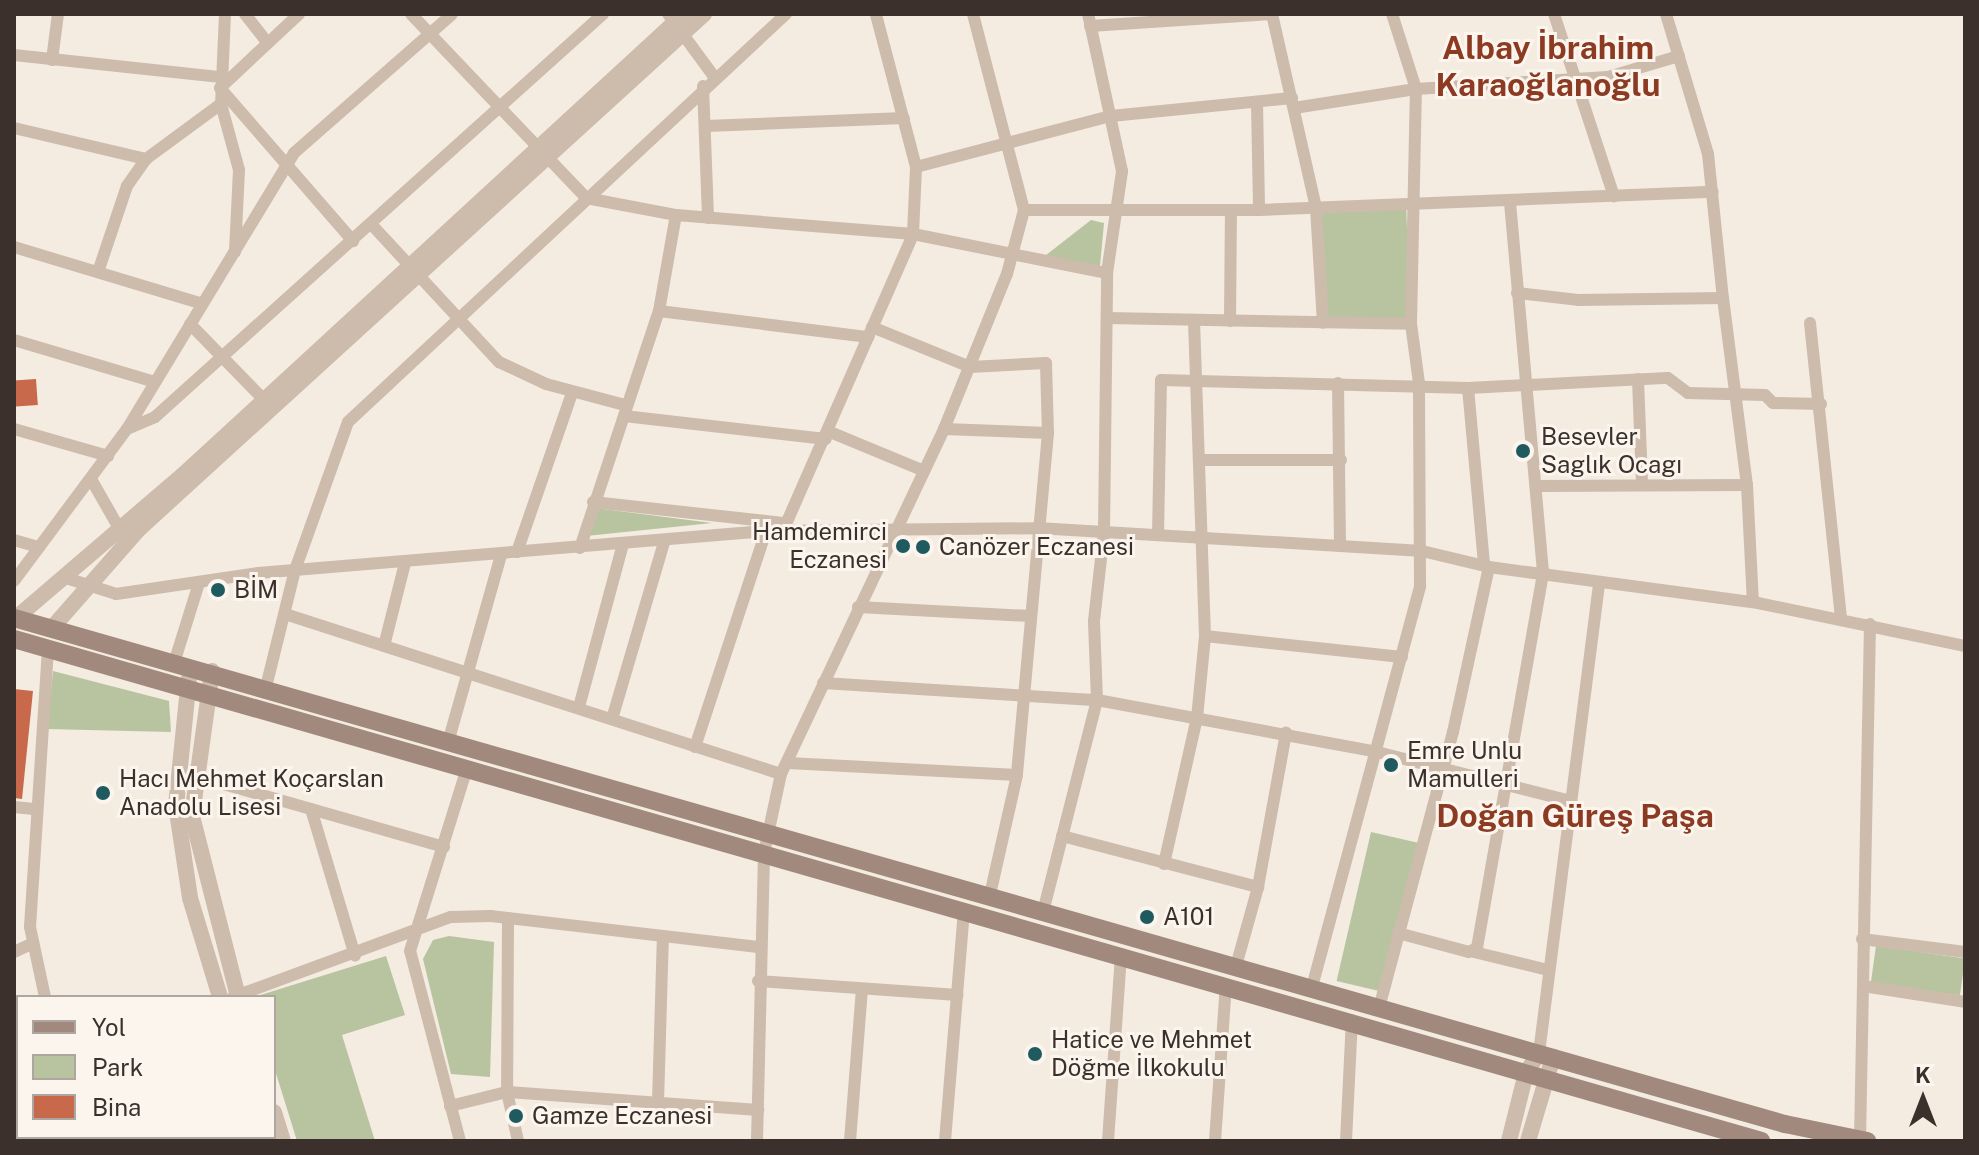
<!DOCTYPE html>
<meta charset="utf-8">
<style>
body{margin:0}
#map{position:relative;width:1979px;height:1155px;overflow:hidden;background:#f4ebe1;font-family:"Public Sans",sans-serif}
div>[style]{position:absolute}
[style*='--x']{left:calc(var(--x)*1px);top:calc(var(--y)*1px);width:calc(var(--w)*1px);rotate:calc(var(--a)*1deg)}
.green>*{inset:0;background:#b8c4a0;transform-origin:0 0}
.building>*{inset:0;background:#c8694b;transform-origin:0 0}
.minor>*{height:12px;margin:-6px;padding:0 6px;transform-origin:6px;border-radius:6px;background:#cdbbac}
.tertiary>*{height:16px;margin:-8px;padding:0 8px;transform-origin:8px;border-radius:8px;background:#cdbbac}
.secondary>*{height:18px;margin:-9px;padding:0 9px;transform-origin:9px;border-radius:9px;background:#a18a7d}
.dots>*{width:22px;height:22px;translate:-50% -50%;box-sizing:border-box;border:4px solid #fbf5ee;border-radius:50%}
span{translate:-50% -50%;white-space:nowrap;text-align:center;line-height:1.15;-webkit-text-stroke:6px #fbf5ee;paint-order:stroke}
.poi-label{font-size:24px;color:#3b302b}
.left{translate:0 -50%;text-align:left}
.right{translate:-100% -50%;text-align:right}
.district-label{font-size:32px;color:#8c3b22;font-weight:700}
.frame{position:absolute;inset:0;border:16px solid #3b302b;pointer-events:none}
.legend{position:absolute;left:16px;top:995px;width:260px;height:144px;box-sizing:border-box;background:#fbf5ee;border:2px solid #aea6a0;margin:0;padding:10px 14px;list-style:none;font-size:24px;color:#3b302b}
.legend li{display:flex;align-items:center;gap:16px;height:40px}
.legend b{width:40px;border:2px solid #aea6a0}
.north{position:absolute;left:1883px;top:1059px;width:80px;height:80px;-webkit-text-stroke:6px #fbf5ee;paint-order:stroke;rotate:0deg;font-size:22px;font-weight:700;line-height:32px;text-align:center;color:#3b302b}
.north::after{content:'';display:block;margin:auto;width:28px;height:36px;background:#3b302b;clip-path:polygon(50% 0,100% 100%,50% 72%,0 100%)}
</style>
<div id="map">
<div class="green">
<div style="left:1406px;top:201px;width:118px;height:85px;rotate:88deg"></div>
<div style="clip-path:polygon(1091px 220px,1104px 223px,1100px 266px,1041px 259px)"></div>
<div style="clip-path:polygon(595px 508px,712px 523px,586px 536px)"></div>
<div style="clip-path:polygon(53px 671px,169px 701px,171px 732px,47px 729px)"></div>
<div style="left:1371px;top:832px;width:48px;height:153px;rotate:13deg"></div>
<div style="clip-path:polygon(449px 936px,494px 942px,490px 1077px,451px 1074px,423px 959px,433px 940px)"></div>
<div style="left:1876px;top:946px;width:90px;height:37px;rotate:8deg"></div>
<div style="clip-path:polygon(386px 956px,405px 1015px,342px 1035px,375px 1141px,297px 1141px,274px 1067px,274px 997px,254px 997px)"></div>
</div>
<div class="building">
<div style="left:36px;top:379px;width:26px;height:22px;rotate:86deg"></div>
<div style="clip-path:polygon(14px 689px,33px 691px,22px 799px,14px 798px)"></div>
</div>
<div class="minor">
<div style="--x:225;--y:14;--w:90;--a:92.5"></div>
<div style="--x:221;--y:104;--w:68;--a:74.7"></div>
<div style="--x:239;--y:170;--w:82;--a:92.8"></div>
<div style="--x:245;--y:14;--w:37;--a:52"></div>
<div style="--x:299;--y:14;--w:108;--a:136.9"></div>
<div style="--x:220;--y:88;--w:203;--a:49"></div>
<div style="--x:411;--y:14;--w:254;--a:46.4"></div>
<div style="--x:586;--y:198;--w:92;--a:10.7"></div>
<div style="--x:676;--y:215;--w:238;--a:4.6"></div>
<div style="--x:913;--y:234;--w:198;--a:11.4"></div>
<div style="--x:668;--y:14;--w:79;--a:53.7"></div>
<div style="--x:1272;--y:14;--w:199;--a:77.2"></div>
<div style="--x:1316;--y:208;--w:115;--a:86.5"></div>
<div style="--x:1554;--y:14;--w:192;--a:71.8"></div>
<div style="--x:1666;--y:14;--w:146;--a:73.3"></div>
<div style="--x:1708;--y:154;--w:145;--a:84.1"></div>
<div style="--x:1090;--y:26;--w:182;--a:-3.8"></div>
<div style="--x:14;--y:55;--w:208;--a:6.1"></div>
<div style="--x:52;--y:60;--w:46;--a:-82.6"></div>
<div style="--x:703;--y:86;--w:132;--a:87.8"></div>
<div style="--x:1257;--y:103;--w:107;--a:88.9"></div>
<div style="--x:1294;--y:108;--w:123;--a:-8.9"></div>
<div style="--x:1416;--y:89;--w:192;--a:-3.6"></div>
<div style="--x:1608;--y:77;--w:74;--a:-16.5"></div>
<div style="--x:706;--y:126;--w:198;--a:-2.3"></div>
<div style="--x:14;--y:128;--w:136;--a:13.2"></div>
<div style="--x:916;--y:167;--w:202;--a:-14.7"></div>
<div style="--x:1111;--y:116;--w:182;--a:-5.7"></div>
<div style="--x:1024;--y:210;--w:235;--a:0"></div>
<div style="--x:1259;--y:210;--w:454;--a:-2.3"></div>
<div style="--x:372;--y:225;--w:187;--a:47.2"></div>
<div style="--x:499;--y:362;--w:52;--a:25.1"></div>
<div style="--x:546;--y:384;--w:82;--a:14.9"></div>
<div style="--x:14;--y:247;--w:194;--a:16.8"></div>
<div style="--x:98;--y:272;--w:91;--a:-71.4"></div>
<div style="--x:127;--y:186;--w:33;--a:-55"></div>
<div style="--x:146;--y:159;--w:93;--a:-36.3"></div>
<div style="--x:1517;--y:293;--w:61;--a:6.5"></div>
<div style="--x:1578;--y:300;--w:145;--a:-0.8"></div>
<div style="--x:1723;--y:298;--w:189;--a:82.7"></div>
<div style="--x:1747;--y:485;--w:117;--a:87.1"></div>
<div style="--x:659;--y:311;--w:211;--a:7.1"></div>
<div style="--x:1107;--y:318;--w:304;--a:1.1"></div>
<div style="--x:1230;--y:321;--w:111;--a:-89.5"></div>
<div style="--x:1810;--y:323;--w:297;--a:84"></div>
<div style="--x:190;--y:324;--w:115;--a:45.7"></div>
<div style="--x:872;--y:327;--w:106;--a:22.2"></div>
<div style="--x:970;--y:367;--w:76;--a:-3"></div>
<div style="--x:1046;--y:363;--w:70;--a:88.4"></div>
<div style="--x:1048;--y:433;--w:343;--a:95.2"></div>
<div style="--x:1017;--y:775;--w:123;--a:102.7"></div>
<div style="--x:14;--y:340;--w:147;--a:16.6"></div>
<div style="--x:1638;--y:379;--w:105;--a:87.8"></div>
<div style="--x:1338;--y:383;--w:163;--a:89.3"></div>
<div style="--x:1468;--y:388;--w:176;--a:84.8"></div>
<div style="--x:624;--y:416;--w:203;--a:6.5"></div>
<div style="--x:14;--y:429;--w:98;--a:16"></div>
<div style="--x:127;--y:429;--w:30;--a:-23"></div>
<div style="--x:155;--y:417;--w:603;--a:-41.97"></div>
<div style="--x:944;--y:429;--w:104;--a:2.2"></div>
<div style="--x:830;--y:432;--w:102;--a:22.5"></div>
<div style="--x:1203;--y:460;--w:138;--a:0"></div>
<div style="--x:91;--y:479;--w:56;--a:60.3"></div>
<div style="--x:1536;--y:486;--w:211;--a:-0.3"></div>
<div style="--x:593;--y:502;--w:191;--a:6.3"></div>
<div style="--x:1158;--y:535;--w:155;--a:-88.9"></div>
<div style="--x:1161;--y:380;--w:307;--a:1.5"></div>
<div style="--x:1468;--y:388;--w:200;--a:-2.9"></div>
<div style="--x:1668;--y:378;--w:25;--a:37"></div>
<div style="--x:1688;--y:393;--w:77;--a:1.5"></div>
<div style="--x:1765;--y:395;--w:11;--a:45"></div>
<div style="--x:1773;--y:403;--w:48;--a:1.2"></div>
<div style="--x:14;--y:540;--w:26;--a:16"></div>
<div style="--x:580;--y:548;--w:250;--a:-71.6"></div>
<div style="--x:659;--y:311;--w:97;--a:-80"></div>
<div style="--x:517;--y:552;--w:168;--a:-70.9"></div>
<div style="--x:66;--y:578;--w:52;--a:17.7"></div>
<div style="--x:116;--y:594;--w:144;--a:-8.4"></div>
<div style="--x:258;--y:573;--w:510;--a:-4.73"></div>
<div style="--x:766;--y:531;--w:271;--a:-0.6"></div>
<div style="--x:1037;--y:528;--w:386;--a:3.4"></div>
<div style="--x:1422;--y:551;--w:69;--a:13.4"></div>
<div style="--x:1489;--y:567;--w:266;--a:7.6"></div>
<div style="--x:1753;--y:602;--w:217;--a:11.7"></div>
<div style="--x:14;--y:581;--w:189;--a:-53.4"></div>
<div style="--x:127;--y:429;--w:323;--a:-58.8"></div>
<div style="--x:294;--y:153;--w:210;--a:-41.3"></div>
<div style="--x:858;--y:607;--w:169;--a:3"></div>
<div style="--x:285;--y:614;--w:521;--a:17.88"></div>
<div style="--x:1205;--y:636;--w:198;--a:6.1"></div>
<div style="--x:384;--y:646;--w:86;--a:-75.8"></div>
<div style="--x:175;--y:660;--w:81;--a:-72.7"></div>
<div style="--x:823;--y:683;--w:275;--a:3.6"></div>
<div style="--x:1097;--y:700;--w:285;--a:10.5"></div>
<div style="--x:1377;--y:752;--w:196;--a:14.2"></div>
<div style="--x:266;--y:687;--w:121;--a:-76.1"></div>
<div style="--x:295;--y:570;--w:157;--a:-70.3"></div>
<div style="--x:348;--y:422;--w:599;--a:-42.97"></div>
<div style="--x:579;--y:707;--w:169;--a:-74.9"></div>
<div style="--x:612;--y:719;--w:184;--a:-73.6"></div>
<div style="--x:449;--y:739;--w:191;--a:-74.2"></div>
<div style="--x:695;--y:747;--w:227;--a:-71.8"></div>
<div style="--x:766;--y:531;--w:21;--a:-19"></div>
<div style="--x:786;--y:524;--w:317;--a:-66.3"></div>
<div style="--x:913;--y:234;--w:67;--a:-87.4"></div>
<div style="--x:916;--y:167;--w:158;--a:-104.7"></div>
<div style="--x:788;--y:763;--w:229;--a:3"></div>
<div style="--x:195;--y:776;--w:259;--a:15.9"></div>
<div style="--x:14;--y:807;--w:20;--a:6"></div>
<div style="--x:311;--y:809;--w:153;--a:73.3"></div>
<div style="--x:1062;--y:836;--w:203;--a:14.6"></div>
<div style="--x:1258;--y:887;--w:157;--a:-79.7"></div>
<div style="--x:1164;--y:864;--w:150;--a:-77.3"></div>
<div style="--x:1197;--y:718;--w:82;--a:-84.4"></div>
<div style="--x:1205;--y:636;--w:316;--a:-92"></div>
<div style="--x:1044;--y:908;--w:215;--a:-75.7"></div>
<div style="--x:1097;--y:700;--w:79;--a:-92.2"></div>
<div style="--x:1094;--y:621;--w:90;--a:-83.6"></div>
<div style="--x:1104;--y:532;--w:259;--a:-89.3"></div>
<div style="--x:1107;--y:273;--w:103;--a:-81.6"></div>
<div style="--x:1122;--y:171;--w:161;--a:-102.2"></div>
<div style="--x:508;--y:918;--w:174;--a:90.3"></div>
<div style="--x:507;--y:1092;--w:50;--a:77.3"></div>
<div style="--x:1398;--y:933;--w:73;--a:15"></div>
<div style="--x:1469;--y:952;--w:9;--a:-27"></div>
<div style="--x:1477;--y:948;--w:382;--a:-80"></div>
<div style="--x:1543;--y:572;--w:372;--a:-95.1"></div>
<div style="--x:1862;--y:939;--w:104;--a:7.2"></div>
<div style="--x:14;--y:952;--w:21;--a:-25"></div>
<div style="--x:1474;--y:952;--w:76;--a:13.7"></div>
<div style="--x:1236;--y:966;--w:82;--a:-74.4"></div>
<div style="--x:758;--y:981;--w:200;--a:4"></div>
<div style="--x:1863;--y:986;--w:103;--a:8.9"></div>
<div style="--x:1312;--y:987;--w:415;--a:-74.9"></div>
<div style="--x:1420;--y:586;--w:203;--a:-90.3"></div>
<div style="--x:1419;--y:383;--w:60;--a:-97.7"></div>
<div style="--x:1411;--y:324;--w:235;--a:-88.8"></div>
<div style="--x:1416;--y:89;--w:79;--a:-107.7"></div>
<div style="--x:45;--y:997;--w:72;--a:-102.1"></div>
<div style="--x:30;--y:927;--w:279;--a:-86.3"></div>
<div style="--x:233;--y:997;--w:232;--a:-20.2"></div>
<div style="--x:451;--y:917;--w:40;--a:-1.4"></div>
<div style="--x:491;--y:916;--w:269;--a:6.6"></div>
<div style="--x:1379;--y:1008;--w:286;--a:-75"></div>
<div style="--x:1453;--y:732;--w:169;--a:-77.7"></div>
<div style="--x:1539;--y:1053;--w:474;--a:-82.7"></div>
<div style="--x:14;--y:1061;--w:4;--a:-14"></div>
<div style="--x:658;--y:1102;--w:166;--a:-88.3"></div>
<div style="--x:450;--y:1106;--w:59;--a:-13.8"></div>
<div style="--x:507;--y:1092;--w:252;--a:4.1"></div>
<div style="--x:78;--y:1137;--w:4;--a:76"></div>
<div style="--x:1860;--y:1140;--w:516;--a:-88.89"></div>
<div style="--x:460;--y:1141;--w:196;--a:-104.7"></div>
<div style="--x:410;--y:951;--w:192;--a:-72.7"></div>
<div style="--x:757;--y:1141;--w:288;--a:-88.6"></div>
<div style="--x:764;--y:853;--w:81;--a:-77.9"></div>
<div style="--x:781;--y:774;--w:382;--a:-64.7"></div>
<div style="--x:944;--y:429;--w:167;--a:-67.9"></div>
<div style="--x:1007;--y:274;--w:66;--a:-75.1"></div>
<div style="--x:1024;--y:210;--w:203;--a:-104.6"></div>
<div style="--x:850;--y:1141;--w:152;--a:-85.5"></div>
<div style="--x:945;--y:1141;--w:232;--a:-85.3"></div>
<div style="--x:1108;--y:1141;--w:187;--a:-86"></div>
<div style="--x:1215;--y:1141;--w:157;--a:-86"></div>
<div style="--x:1346;--y:1141;--w:121;--a:-87.2"></div>
</div>
<div class="tertiary">
<div style="--x:16;--y:618;--w:220;--a:-40.6"></div>
<div style="--x:183;--y:475;--w:681;--a:-42.62"></div>
<div style="--x:52;--y:628;--w:133;--a:-48.7"></div>
<div style="--x:140;--y:528;--w:763;--a:-42.34"></div>
<div style="--x:212;--y:671;--w:146;--a:97.9"></div>
<div style="--x:192;--y:816;--w:187;--a:75.7"></div>
<div style="--x:189;--y:678;--w:128;--a:95.8"></div>
<div style="--x:176;--y:805;--w:94;--a:81.4"></div>
<div style="--x:190;--y:898;--w:103;--a:73.1"></div>
<div style="--x:274;--y:1112;--w:30;--a:73"></div>
<div style="--x:259;--y:1137;--w:4;--a:76"></div>
<div style="--x:1509;--y:1141;--w:70;--a:-76"></div>
<div style="--x:1526;--y:1073;--w:24;--a:-57"></div>
<div style="--x:1528;--y:1141;--w:88;--a:-73.4"></div>
</div>
<div class="secondary">
<div style="--x:14;--y:618;--w:1842;--a:15.95"></div>
<div style="--x:1785;--y:1124;--w:84;--a:11.7"></div>
<div style="--x:14;--y:639;--w:1818;--a:16.03"></div>
</div>
<div class="dots">
<div style="left:1523px;top:451px;background:#1f5a5e"></div>
<div style="left:903px;top:546px;background:#1f5a5e"></div>
<div style="left:923px;top:547px;background:#1f5a5e"></div>
<div style="left:218px;top:590px;background:#1f5a5e"></div>
<div style="left:1391px;top:765px;background:#1f5a5e"></div>
<div style="left:103px;top:793px;background:#1f5a5e"></div>
<div style="left:1147px;top:917px;background:#1f5a5e"></div>
<div style="left:1035px;top:1054px;background:#1f5a5e"></div>
<div style="left:516px;top:1116px;background:#1f5a5e"></div>
</div>
<div class="poi-label">
<span class="left" style="left:1541px;top:451px">Besevler<br>Saglık Ocagı</span>
<span class="right" style="left:887px;top:546px">Hamdemirci<br>Eczanesi</span>
<span class="left" style="left:939px;top:547px">Canözer Eczanesi</span>
<span class="left" style="left:234px;top:590px">BİM</span>
<span class="left" style="left:1407px;top:765px">Emre Unlu<br>Mamulleri</span>
<span class="left" style="left:119px;top:793px">Hacı Mehmet Koçarslan<br>Anadolu Lisesi</span>
<span class="left" style="left:1163px;top:917px">A101</span>
<span class="left" style="left:1051px;top:1054px">Hatice ve Mehmet<br>Döğme İlkokulu</span>
<span class="left" style="left:532px;top:1116px">Gamze Eczanesi</span>
</div>
<div class="district-label">
<span style="left:1548px;top:67px">Albay İbrahim<br>Karaoğlanoğlu</span>
<span style="left:1575px;top:816px">Doğan Güreş Paşa</span>
</div>
<div class="frame"></div>
<ul class="legend">
<li><b style="height:10px;background:#a18a7d"></b>Yol</li>
<li><b style="height:22px;background:#b8c4a0"></b>Park</li>
<li><b style="height:22px;background:#c8694b"></b>Bina</li>
</ul>
<div class="north">K</div>
</div>
